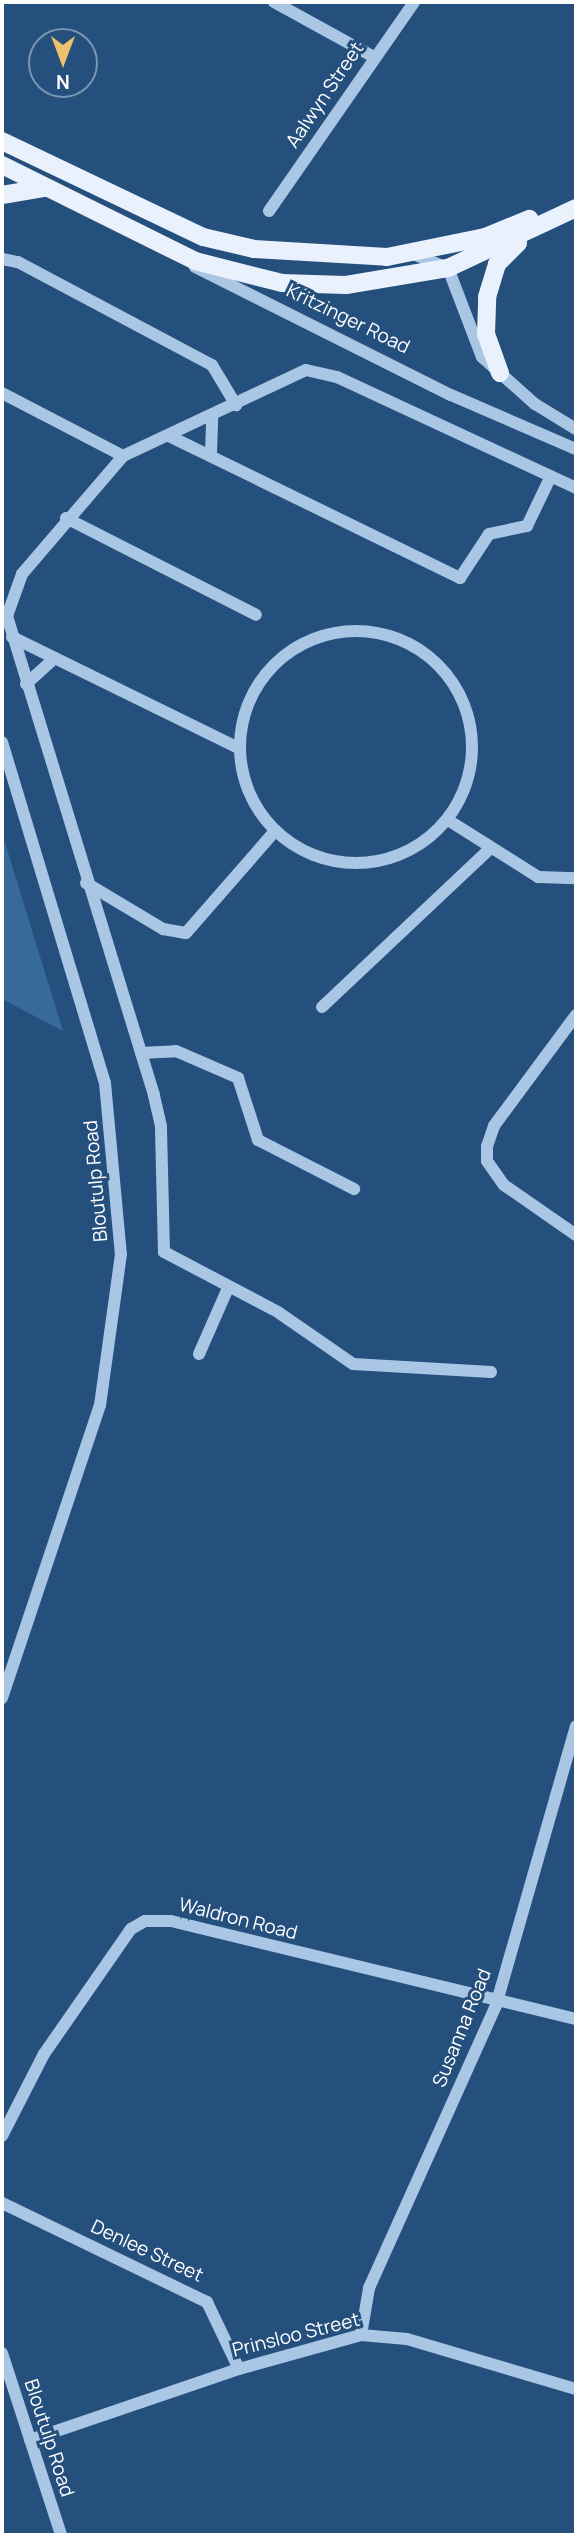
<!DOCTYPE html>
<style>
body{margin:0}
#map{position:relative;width:578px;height:2537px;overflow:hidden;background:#254f7c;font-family:Manrope,sans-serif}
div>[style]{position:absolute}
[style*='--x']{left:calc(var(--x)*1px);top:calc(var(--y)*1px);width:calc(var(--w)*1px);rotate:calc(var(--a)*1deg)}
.green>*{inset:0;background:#386a99}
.minor>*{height:12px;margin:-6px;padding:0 6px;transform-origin:6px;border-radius:6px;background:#a9c7e5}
.minor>.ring{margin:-6px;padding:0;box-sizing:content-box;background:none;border:12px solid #a9c7e5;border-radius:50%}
.major>*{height:18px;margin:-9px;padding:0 9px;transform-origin:9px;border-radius:9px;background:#e9f1fc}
span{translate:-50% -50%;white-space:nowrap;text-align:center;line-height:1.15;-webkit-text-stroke:6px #254f7c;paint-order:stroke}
.street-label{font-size:19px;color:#fff}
.frame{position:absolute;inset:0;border:4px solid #fff;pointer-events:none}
.north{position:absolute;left:28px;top:28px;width:70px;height:70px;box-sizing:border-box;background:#254f7c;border:2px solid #7c95b0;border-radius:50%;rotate:180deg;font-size:19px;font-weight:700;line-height:28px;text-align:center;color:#fff}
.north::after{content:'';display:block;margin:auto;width:24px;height:32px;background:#eec26d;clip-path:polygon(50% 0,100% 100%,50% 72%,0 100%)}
</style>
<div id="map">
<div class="green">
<div style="clip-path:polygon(2px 833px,63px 1031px,2px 999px)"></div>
</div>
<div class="minor">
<div style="--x:274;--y:2;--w:114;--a:28.8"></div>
<div style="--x:269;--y:211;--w:254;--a:-55.2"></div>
<div style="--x:413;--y:254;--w:38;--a:22"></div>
<div style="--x:448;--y:268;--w:95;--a:69.1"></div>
<div style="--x:482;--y:357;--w:71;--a:41.6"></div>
<div style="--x:535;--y:404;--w:48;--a:31.4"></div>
<div style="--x:2;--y:259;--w:16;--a:11"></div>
<div style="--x:18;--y:262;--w:220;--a:28"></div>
<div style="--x:212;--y:365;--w:47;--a:59"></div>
<div style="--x:195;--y:267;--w:286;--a:26.6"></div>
<div style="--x:451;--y:395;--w:136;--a:23.4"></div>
<div style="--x:2;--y:393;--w:136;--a:27.5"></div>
<div style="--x:169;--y:436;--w:324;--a:26"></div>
<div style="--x:460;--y:578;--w:53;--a:-56.6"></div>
<div style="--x:489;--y:534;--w:39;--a:-12"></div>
<div style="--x:527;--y:526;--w:55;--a:-64.4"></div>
<div style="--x:211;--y:453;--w:37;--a:-88"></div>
<div style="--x:66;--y:518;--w:213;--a:27"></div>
<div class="ring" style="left:240px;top:631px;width:220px;height:220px"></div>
<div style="--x:12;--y:637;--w:253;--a:26.1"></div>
<div style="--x:26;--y:684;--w:39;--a:-42"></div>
<div style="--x:2;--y:742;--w:356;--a:73.2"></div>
<div style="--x:105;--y:1083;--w:172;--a:84.7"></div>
<div style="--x:121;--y:1254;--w:152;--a:97.9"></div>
<div style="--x:100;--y:1405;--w:309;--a:108.5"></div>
<div style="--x:448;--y:820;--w:107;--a:32.3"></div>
<div style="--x:538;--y:877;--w:38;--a:2"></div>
<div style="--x:86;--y:883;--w:90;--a:30.9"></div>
<div style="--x:163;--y:929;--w:23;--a:10"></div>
<div style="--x:186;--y:933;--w:135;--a:-48.9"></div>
<div style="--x:322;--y:1007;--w:232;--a:-43.3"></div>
<div style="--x:576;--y:1015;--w:138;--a:126.5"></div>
<div style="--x:494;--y:1126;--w:21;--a:109"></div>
<div style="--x:487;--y:1146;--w:15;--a:90"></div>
<div style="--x:487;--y:1161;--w:29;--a:55"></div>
<div style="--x:504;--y:1185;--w:88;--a:34.8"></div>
<div style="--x:141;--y:1053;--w:35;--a:-3"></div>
<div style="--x:176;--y:1051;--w:68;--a:23.5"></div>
<div style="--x:238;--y:1078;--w:65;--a:72.1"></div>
<div style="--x:258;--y:1140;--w:108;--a:27"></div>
<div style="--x:199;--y:1354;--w:72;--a:-66.3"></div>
<div style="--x:491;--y:1372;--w:138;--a:-176.7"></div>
<div style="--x:353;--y:1364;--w:91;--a:-145.3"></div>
<div style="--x:278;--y:1312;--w:129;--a:-152.2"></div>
<div style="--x:164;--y:1252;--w:126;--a:-91.4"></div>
<div style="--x:161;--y:1126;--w:32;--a:-103"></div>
<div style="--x:154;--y:1095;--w:501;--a:-107.06"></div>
<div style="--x:7;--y:616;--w:45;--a:-70.3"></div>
<div style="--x:22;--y:574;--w:155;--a:-49.4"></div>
<div style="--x:123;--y:456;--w:202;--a:-25.2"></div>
<div style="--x:306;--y:370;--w:32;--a:13"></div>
<div style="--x:337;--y:377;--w:264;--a:24.9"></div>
<div style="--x:2;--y:2136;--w:92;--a:-62.9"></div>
<div style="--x:44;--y:2054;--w:152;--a:-55.2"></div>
<div style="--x:131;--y:1929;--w:16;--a:-30"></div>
<div style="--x:145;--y:1921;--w:26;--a:0"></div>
<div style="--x:171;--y:1921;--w:417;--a:13.6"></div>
<div style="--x:2;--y:2203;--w:228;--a:25.8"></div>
<div style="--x:207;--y:2302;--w:74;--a:64.5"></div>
<div style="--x:361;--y:2335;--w:48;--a:-80.3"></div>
<div style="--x:369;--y:2288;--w:310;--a:-65.8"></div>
<div style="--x:496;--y:2005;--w:290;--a:-74"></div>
<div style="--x:2;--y:2353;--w:191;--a:72"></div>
<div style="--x:30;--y:2440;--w:221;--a:-18.8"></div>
<div style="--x:239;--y:2369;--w:127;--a:-15.6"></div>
<div style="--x:361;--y:2335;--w:46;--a:5"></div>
<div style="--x:407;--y:2339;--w:176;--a:16.5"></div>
</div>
<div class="major">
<div style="--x:2;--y:141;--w:223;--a:25.5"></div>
<div style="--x:203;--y:237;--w:52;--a:13.2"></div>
<div style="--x:254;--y:249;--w:133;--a:3.4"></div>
<div style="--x:387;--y:257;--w:100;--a:-11.5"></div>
<div style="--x:485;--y:237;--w:48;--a:-22.2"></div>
<div style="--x:2;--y:165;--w:216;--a:26.4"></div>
<div style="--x:195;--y:261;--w:90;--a:14.2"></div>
<div style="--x:282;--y:283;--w:64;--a:1.8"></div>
<div style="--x:346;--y:285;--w:103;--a:-9.5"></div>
<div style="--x:448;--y:268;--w:141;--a:-25.1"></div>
<div style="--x:2;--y:195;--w:43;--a:-9.5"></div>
<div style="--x:500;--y:373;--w:41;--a:-109.7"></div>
<div style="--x:486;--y:334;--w:37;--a:-88"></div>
<div style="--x:487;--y:297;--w:34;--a:-73"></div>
<div style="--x:497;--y:264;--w:30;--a:-45"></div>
</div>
<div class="street-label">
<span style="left:325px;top:95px;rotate:-56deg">Aalwyn Street</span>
<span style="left:348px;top:319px;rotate:26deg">Kritzinger Road</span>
<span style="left:96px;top:1181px;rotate:-95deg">Bloutulp Road</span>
<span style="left:238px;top:1919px;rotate:14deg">Waldron Road</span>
<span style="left:462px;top:2028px;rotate:-68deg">Susanna Road</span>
<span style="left:147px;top:2251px;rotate:25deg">Denlee Street</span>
<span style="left:296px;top:2335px;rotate:-14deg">Prinsloo Street</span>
<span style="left:49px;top:2438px;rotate:72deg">Bloutulp Road</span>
</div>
<div class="frame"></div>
<div class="north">N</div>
</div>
